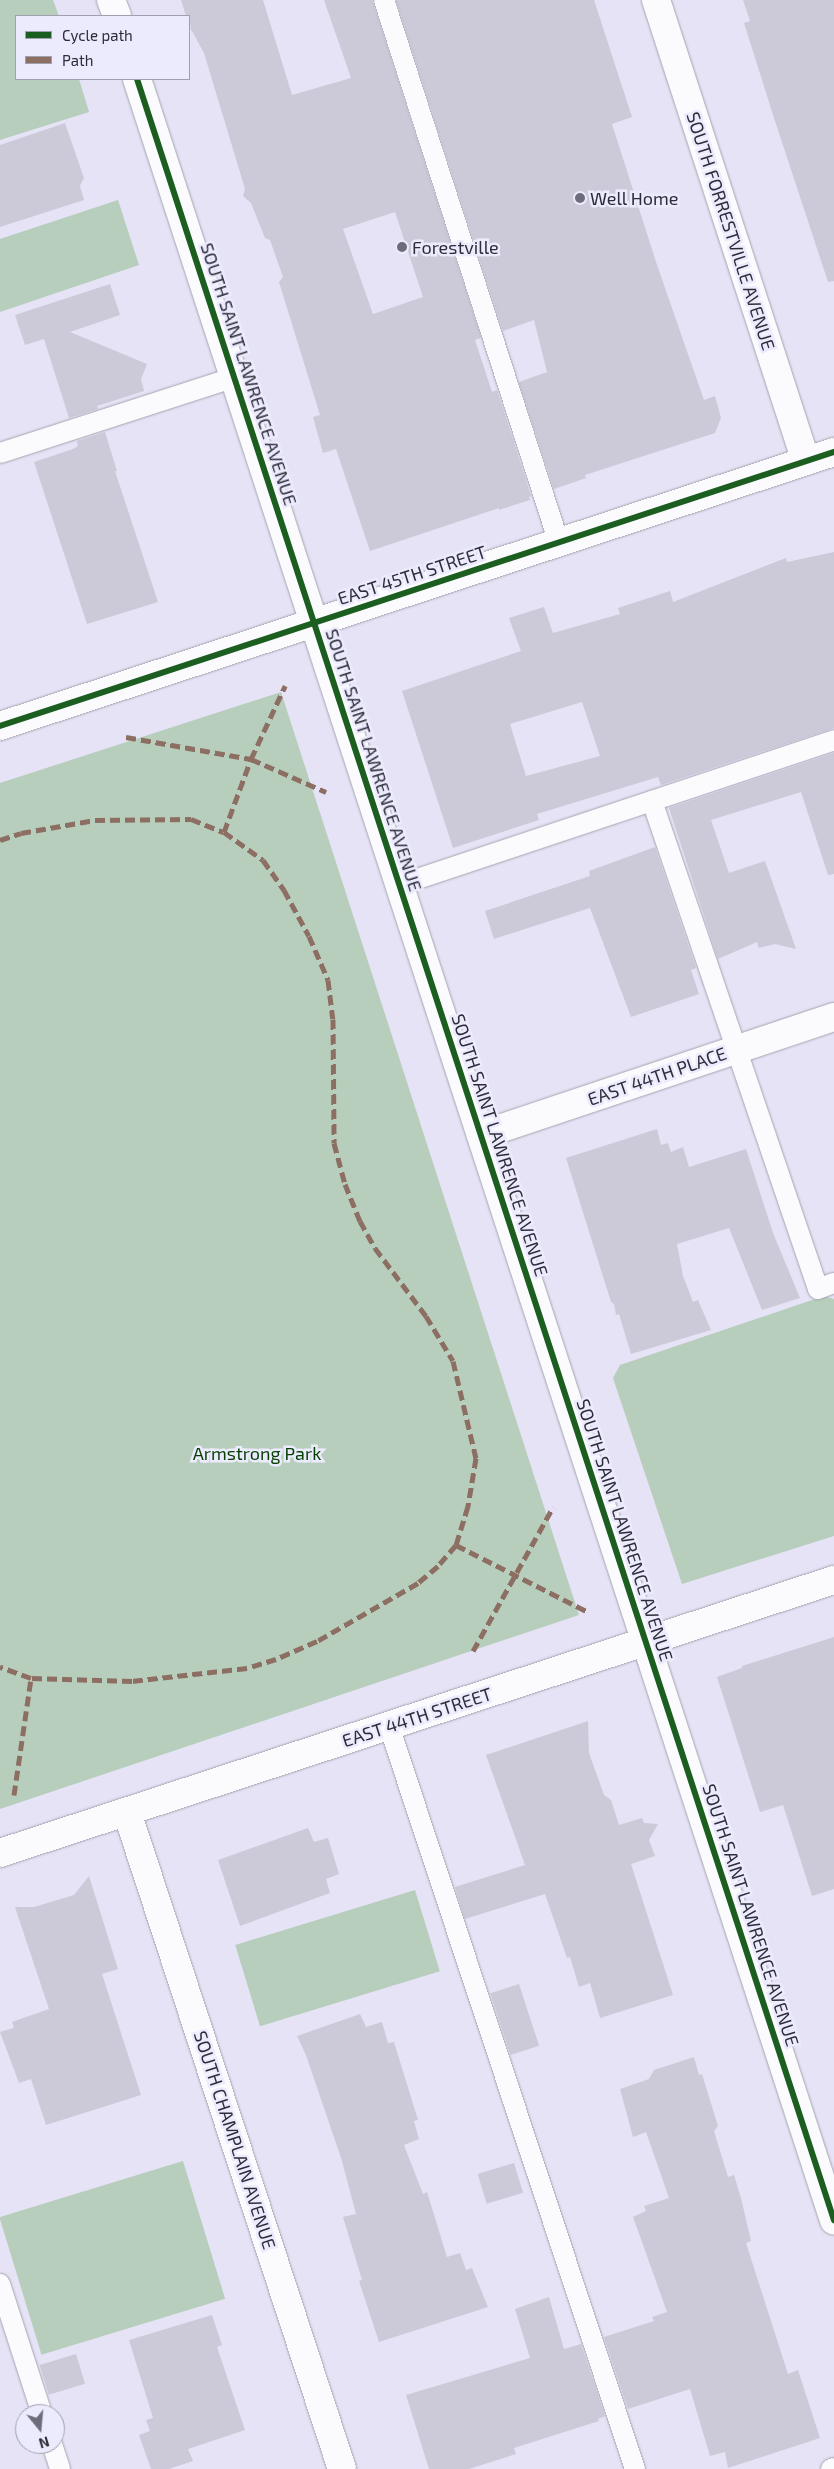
<!DOCTYPE html>
<style>
body{margin:0}
#map{position:relative;width:834px;height:2469px;overflow:hidden;background:#e5e3f5;font-family:"Exo 2",sans-serif}
div>[style]{position:absolute}
[style*='--x']{left:calc(var(--x)*1px);top:calc(var(--y)*1px);width:calc(var(--w)*1px);rotate:calc(var(--a)*1deg)}
.green>*{inset:0;background:#b7cebc;transform-origin:0 0}
.building>*{inset:0;background:#cccad8;transform-origin:0 0}
.roads{filter:drop-shadow(0 0 1px #a5a4b1) drop-shadow(0 0 1px #a5a4b1)}
.lane>*{height:20px;margin:-10px;padding:0 10px;transform-origin:10px;border-radius:10px;background:#fbfbfe}
.street>*{height:28px;margin:-14px;padding:0 14px;transform-origin:14px;border-radius:14px;background:#fbfbfe}
.quiet>*{height:5px;margin-top:-2.5px;transform-origin:0;background:repeating-linear-gradient(90deg,#8d6e63 0 10px,transparent 0 15px)}
.cycleway>*{height:6px;margin:-3px;padding:0 3px;transform-origin:3px;border-radius:3px;background:#1b5e20}
.dots>*{width:14px;height:14px;translate:-50% -50%;box-sizing:border-box;border:2px solid #ecebfe;border-radius:50%}
span{translate:-50% -50%;white-space:nowrap;text-align:center;line-height:1.15;-webkit-text-stroke:5px #ecebfe;paint-order:stroke}
.poi-label{font-size:18px;color:#2d2c38}
.left{translate:0 -50%;text-align:left}
.street-label{font-size:18px;color:#2d2c38}
.park-label{font-size:18px;color:#053e01}
.legend{position:absolute;left:15px;top:15px;width:175px;height:65px;box-sizing:border-box;background:#ecebfe;border:1px solid #a09faf;margin:0;padding:6px 9px;list-style:none;font-size:15px;color:#2d2c38}
.legend li{display:flex;align-items:center;gap:10px;height:25px}
.legend b{width:25px;border:1px solid #a09faf}
.north{position:absolute;left:15px;top:2404px;width:50px;height:50px;box-sizing:border-box;background:#ecebfe;border:1px solid #a09faf;border-radius:50%;rotate:163deg;font-size:14px;font-weight:700;line-height:20px;text-align:center;color:#2d2c38}
.north::after{content:'';display:block;margin:auto;width:18px;height:22px;background:#6d6c7a;clip-path:polygon(50% 0,100% 100%,50% 72%,0 100%)}
</style>
<div id="map">
<div class="green">
<div style="clip-path:polygon(0 0,53px 0,59px 16px,16px 16px,16px 79px,79px 79px,89px 112px,0 140px)"></div>
<div style="clip-path:polygon(118px 200px,139px 265px,0 312px,0 239px)"></div>
<div style="clip-path:polygon(281px 692px,579px 1615px,0 1809px,0 783px)"></div>
<div style="clip-path:polygon(824px 1296px,834px 1299px,834px 1536px,682px 1584px,613px 1378px,620px 1365px)"></div>
<div style="left:415px;top:1890px;width:85px;height:188px;rotate:73deg"></div>
<div style="left:183px;top:2161px;width:144px;height:192px;rotate:73deg"></div>
</div>
<div class="building">
<div style="clip-path:polygon(evenodd,181px 0,263px 0,292px 95px,351px 78px,324px 0,372px 0,481px 338px,475px 340px,492px 392px,497px 390px,531px 496px,529px 497px,530px 500px,499px 510px,499px 508px,370px 551px,336px 449px,323px 453px,313px 417px,320px 415px,279px 282px,283px 277px,270px 240px,265px 238px,251px 203px,243px 196px,245px 189px,204px 53px,192px 31px,191px 31px,189px 16px,186px 16px,181px 0,395px 212px,423px 297px,373px 314px,343px 229px,395px 212px)"></div>
<div style="clip-path:polygon(396px 0,594px 0,632px 117px,612px 124px,657px 265px,704px 400px,715px 396px,721px 418px,715px 433px,585px 475px,586px 478px,554px 489px,519px 382px,547px 372px,534px 320px,503px 331px)"></div>
<div style="clip-path:polygon(743px 0,834px 0,834px 281px,828px 282px,774px 118px,744px 23px,750px 21px)"></div>
<div style="clip-path:polygon(65px 123px,84px 178px,80px 186px,84px 200px,0 227px,0 145px)"></div>
<div style="clip-path:polygon(110px 284px,120px 315px,70px 332px,147px 364px,141px 379px,144px 391px,97px 406px,98px 409px,69px 418px,44px 339px,25px 345px,15px 315px)"></div>
<div style="clip-path:polygon(105px 432px,117px 471px,115px 471px,158px 602px,87px 624px,34px 462px,73px 449px,78px 446px,77px 441px)"></div>
<div style="clip-path:polygon(evenodd,834px 552px,834px 728px,661px 785px,658px 777px,537px 814px,539px 820px,453px 848px,402px 691px,521px 651px,509px 618px,544px 607px,553px 633px,620px 614px,618px 608px,670px 591px,673px 602px,786px 558px,787px 562px,834px 552px,582px 702px,600px 756px,526px 776px,510px 724px,582px 702px)"></div>
<div style="clip-path:polygon(834px 753px,834px 874px,828px 875px,801px 792px,711px 820px,729px 873px,765px 861px,796px 949px,775px 944px,759px 948px,757px 942px,718px 959px,669px 808px)"></div>
<div style="clip-path:polygon(655px 847px,696px 968px,691px 970px,699px 994px,631px 1017px,590px 908px,494px 939px,485px 911px,590px 876px,589px 871px)"></div>
<div style="clip-path:polygon(657px 1129px,661px 1145px,668px 1143px,671px 1152px,683px 1147px,689px 1167px,746px 1149px,773px 1233px,800px 1298px,762px 1310px,729px 1228px,677px 1244px,683px 1276px,693px 1302px,698px 1300px,711px 1330px,631px 1354px,619px 1314px,616px 1315px,614px 1304px,611px 1302px,566px 1158px)"></div>
<div style="clip-path:polygon(834px 1637px,834px 1889px,812px 1896px,783px 1805px,760px 1812px,717px 1677px,742px 1668px,742px 1666px)"></div>
<div style="clip-path:polygon(588px 1721px,589px 1753px,604px 1795px,611px 1800px,619px 1825px,642px 1818px,644px 1823px,658px 1824px,649px 1840px,655px 1856px,631px 1864px,673px 1995px,600px 2018px,590px 1983px,579px 1987px,570px 1957px,567px 1958px,545px 1894px,465px 1919px,455px 1887px,525px 1865px,486px 1755px)"></div>
<div style="clip-path:polygon(308px 1828px,314px 1842px,328px 1838px,339px 1874px,326px 1879px,330px 1893px,240px 1926px,218px 1860px)"></div>
<div style="clip-path:polygon(89px 1876px,118px 1969px,102px 1974px,141px 2095px,46px 2125px,31px 2079px,19px 2083px,0 2032px,14px 2028px,12px 2022px,49px 2009px,15px 1907px,34px 1907px,74px 1895px)"></div>
<div style="left:519px;top:1984px;width:65px;height:30px;rotate:72deg"></div>
<div style="clip-path:polygon(360px 2014px,366px 2027px,382px 2022px,388px 2043px,394px 2042px,418px 2120px,414px 2121px,419px 2139px,404px 2145px,423px 2194px,427px 2192px,447px 2257px,460px 2253px,466px 2270px,472px 2268px,488px 2307px,379px 2342px,359px 2281px,362px 2280px,343px 2217px,356px 2214px,342px 2161px,306px 2055px,297px 2036px)"></div>
<div style="clip-path:polygon(694px 2057px,699px 2075px,702px 2074px,718px 2126px,714px 2131px,728px 2177px,734px 2175px,741px 2198px,751px 2241px,746px 2243px,788px 2374px,798px 2370px,820px 2438px,728px 2468px,725px 2452px,710px 2456px,690px 2389px,628px 2409px,604px 2337px,654px 2321px,652px 2317px,667px 2312px,633px 2217px,646px 2211px,644px 2206px,669px 2198px,646px 2132px,633px 2137px,620px 2089px,649px 2079px,654px 2070px)"></div>
<div style="left:514px;top:2163px;width:31px;height:38px;rotate:73deg"></div>
<div style="clip-path:polygon(549px 2297px,564px 2349px,581px 2344px,605px 2416px,598px 2419px,599px 2421px,514px 2448px,516px 2454px,469px 2469px,429px 2469px,406px 2395px,530px 2358px,515px 2309px)"></div>
<div style="clip-path:polygon(212px 2315px,222px 2345px,217px 2347px,245px 2430px,188px 2449px,193px 2461px,169px 2469px,151px 2469px,139px 2435px,150px 2431px,146px 2420px,153px 2418px,129px 2340px)"></div>
<div style="left:76px;top:2354px;width:31px;height:38px;rotate:73deg"></div>
</div>
<div class="roads">
<div class="lane">
<div style="--x:384;--y:0;--w:571;--a:72.14"></div>
<div style="--x:0;--y:453;--w:247;--a:-17.9"></div>
<div style="--x:652;--y:801;--w:515;--a:71.21"></div>
<div style="--x:818;--y:1289;--w:17;--a:-21"></div>
<div style="--x:399;--y:885;--w:459;--a:-18.4"></div>
<div style="--x:389;--y:1726;--w:783;--a:71.68"></div>
<div style="--x:0;--y:2284;--w:137;--a:72.1"></div>
<div style="--x:52;--y:2444;--w:26;--a:72"></div>
<div style="--x:831;--y:2469;--w:3;--a:-18"></div>
</div>
<div class="street">
<div style="--x:111;--y:0;--w:17;--a:69"></div>
<div style="--x:656;--y:0;--w:485;--a:72"></div>
<div style="--x:137;--y:79;--w:2252;--a:71.97"></div>
<div style="--x:0;--y:726;--w:878;--a:-18.19"></div>
<div style="--x:481;--y:1135;--w:372;--a:-18.5"></div>
<div style="--x:127;--y:1812;--w:691;--a:71.88"></div>
<div style="--x:0;--y:1853;--w:878;--a:-18.13"></div>
</div>
</div>
<div class="quiet">
<div style="--x:126;--y:737;--w:127;--a:10"></div>
<div style="--x:251;--y:759;--w:82;--a:23.7"></div>
<div style="--x:224;--y:832;--w:78;--a:-69.7"></div>
<div style="--x:251;--y:759;--w:81;--a:-65"></div>
<div style="--x:0;--y:840;--w:22;--a:-18"></div>
<div style="--x:21;--y:833;--w:75;--a:-10"></div>
<div style="--x:95;--y:820;--w:96;--a:-0.6"></div>
<div style="--x:191;--y:819;--w:35;--a:22"></div>
<div style="--x:224;--y:832;--w:48;--a:35.7"></div>
<div style="--x:263;--y:860;--w:37;--a:55"></div>
<div style="--x:284;--y:890;--w:52;--a:61.5"></div>
<div style="--x:309;--y:936;--w:48;--a:66.6"></div>
<div style="--x:328;--y:980;--w:39;--a:83"></div>
<div style="--x:333;--y:1019;--w:124;--a:89.5"></div>
<div style="--x:334;--y:1143;--w:42;--a:75"></div>
<div style="--x:345;--y:1184;--w:40;--a:68"></div>
<div style="--x:360;--y:1221;--w:31;--a:61"></div>
<div style="--x:375;--y:1248;--w:85;--a:53.1"></div>
<div style="--x:426;--y:1316;--w:52;--a:59"></div>
<div style="--x:453;--y:1361;--w:100;--a:76.7"></div>
<div style="--x:476;--y:1458;--w:49;--a:99.5"></div>
<div style="--x:468;--y:1506;--w:41;--a:107.1"></div>
<div style="--x:456;--y:1545;--w:28;--a:131"></div>
<div style="--x:438;--y:1566;--w:26;--a:140"></div>
<div style="--x:418;--y:1583;--w:116;--a:150.1"></div>
<div style="--x:317;--y:1641;--w:45;--a:156.3"></div>
<div style="--x:276;--y:1659;--w:30;--a:163"></div>
<div style="--x:247;--y:1668;--w:116;--a:173.6"></div>
<div style="--x:132;--y:1681;--w:101;--a:-178.3"></div>
<div style="--x:31;--y:1678;--w:33;--a:-160"></div>
<div style="--x:456;--y:1545;--w:146;--a:26.9"></div>
<div style="--x:473;--y:1651;--w:165;--a:-60.9"></div>
<div style="--x:14;--y:1795;--w:118;--a:-81.7"></div>
</div>
<div class="cycleway">
<div style="--x:137;--y:79;--w:2252;--a:71.97"></div>
<div style="--x:0;--y:726;--w:878;--a:-18.19"></div>
</div>
<div class="dots">
<div style="left:580px;top:198px;background:#6d6c7a"></div>
<div style="left:402px;top:247px;background:#6d6c7a"></div>
</div>
<div class="poi-label">
<span class="left" style="left:590px;top:198px">Well Home</span>
<span class="left" style="left:412px;top:247px">Forestville</span>
</div>
<div class="street-label">
<span style="left:731px;top:231px;rotate:72deg">SOUTH FORRESTVILLE AVENUE</span>
<span style="left:249px;top:374px;rotate:72deg">SOUTH SAINT LAWRENCE AVENUE</span>
<span style="left:412px;top:575px;rotate:-18deg">EAST 45TH STREET</span>
<span style="left:374px;top:760px;rotate:72deg">SOUTH SAINT LAWRENCE AVENUE</span>
<span style="left:657px;top:1076px;rotate:-19deg">EAST 44TH PLACE</span>
<span style="left:500px;top:1145px;rotate:72deg">SOUTH SAINT LAWRENCE AVENUE</span>
<span style="left:625px;top:1530px;rotate:72deg">SOUTH SAINT LAWRENCE AVENUE</span>
<span style="left:417px;top:1717px;rotate:-18deg">EAST 44TH STREET</span>
<span style="left:751px;top:1915px;rotate:72deg">SOUTH SAINT LAWRENCE AVENUE</span>
<span style="left:235px;top:2140px;rotate:72deg">SOUTH CHAMPLAIN AVENUE</span>
</div>
<div class="park-label">
<span style="left:257px;top:1453px">Armstrong Park</span>
</div>
<ul class="legend">
<li><b style="height:6px;background:#1b5e20"></b>Cycle path</li>
<li><b style="height:6px;background:#8d6e63"></b>Path</li>
</ul>
<div class="north">N</div>
</div>
